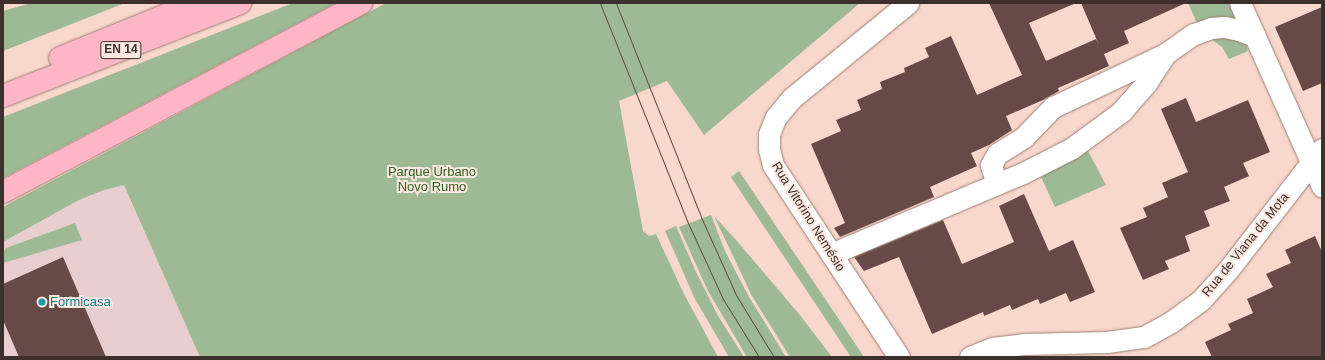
<!DOCTYPE html>
<meta charset="utf-8">
<style>
body{margin:0}
#map{position:relative;width:1325px;height:360px;overflow:hidden;background:#f8d7cc;font-family:Helvetica,sans-serif}
div>[style]{position:absolute}
[style*='--x']{left:calc(var(--x)*1px);top:calc(var(--y)*1px);width:calc(var(--w)*1px);rotate:calc(var(--a)*1deg)}
.commercial>*{inset:0;background:#e9cecf}
.green>*{inset:0;background:#9dba94}
.building>*{inset:0;background:#674a47}
.roads{filter:drop-shadow(0 0 1px #9c7f74) drop-shadow(0 0 1px #9c7f74)}
.minor>*{height:21px;margin:-10.5px;padding:0 10.5px;transform-origin:10.5px;border-radius:10.5px;background:#fff}
.trunk>*{height:22px;margin:-11px;padding:0 11px;transform-origin:11px;border-radius:11px;background:#feb6c6}
.tram>*{height:1px;margin:-0.5px;padding:0 0.5px;transform-origin:0.5px;border-radius:0.5px;background:#604f4a}
.dots>*{width:11px;height:11px;translate:-50% -50%;box-sizing:border-box;border:2px solid #fbe8e1;border-radius:50%}
span{translate:-50% -50%;white-space:nowrap;text-align:center;line-height:1.15;-webkit-text-stroke:4px #fbe8e1;paint-order:stroke}
.shield-label span{padding:1px 3px;background:#fbe8e1;border:1px solid;border-radius:3px;-webkit-text-stroke-width:0}
.shield-label{font-size:12px;color:#3d302c;font-weight:700}
.park-label{font-size:13px;color:#316220}
.street-label{font-size:13px;color:#3d302c}
.culture-label{font-size:13px;color:#0d838f}
.left{translate:0 -50%;text-align:left}
.frame{position:absolute;inset:0;border:4px solid #3d302c;pointer-events:none}
</style>
<div id="map">
<div class="commercial">
<div style="clip-path:polygon(124px 185px,200px 357px,3px 357px,3px 242px,79px 200px,104px 190px)"></div>
</div>
<div class="green">
<div style="clip-path:polygon(31px 3px,125px 3px,3px 51px,3px 11px)"></div>
<div style="clip-path:polygon(293px 3px,336px 3px,3px 178px,3px 117px)"></div>
<div style="clip-path:polygon(386px 3px,860px 3px,704px 135px,667px 81px,619px 101px,643px 231px,649px 236px,656px 234px,684px 294px,718px 357px,200px 357px,124px 185px,104px 190px,79px 200px,3px 242px,3px 207px)"></div>
<div style="clip-path:polygon(1188px 3px,1232px 3px,1240px 22px,1229px 17px,1220px 17px,1197px 23px)"></div>
<div style="clip-path:polygon(1220px 36px,1240px 39px,1246px 44px,1248px 51px,1229px 59px,1222px 47px,1211px 39px)"></div>
<div style="clip-path:polygon(1087px 149px,1106px 185px,1055px 207px,1041px 177px,1073px 159px)"></div>
<div style="clip-path:polygon(739px 171px,836px 315px,864px 357px,851px 357px,731px 177px)"></div>
<div style="clip-path:polygon(711px 215px,725px 251px,749px 297px,786px 357px,747px 357px,708px 291px,679px 227px)"></div>
<div style="clip-path:polygon(714px 216px,737px 241px,799px 314px,832px 357px,790px 357px,752px 296px)"></div>
<div style="clip-path:polygon(75px 223px,82px 240px,3px 263px,3px 253px,6px 248px)"></div>
<div style="clip-path:polygon(676px 226px,695px 270px,718px 316px,744px 357px,729px 357px,695px 299px,665px 231px)"></div>
</div>
<div class="building">
<div style="clip-path:polygon(989px 3px,1076px 3px,1029px 23px,1046px 61px,1096px 39px,1099px 45px,1081px 3px,1186px 3px,1124px 31px,1129px 43px,1104px 54px,1109px 66px,1058px 88px,1059px 91px,1043px 100px,1006px 116px,1012px 130px,989px 145px,971px 153px,977px 166px,930px 187px,934px 197px,840px 237px,834px 228px,845px 223px,811px 144px,841px 131px,836px 120px,861px 110px,857px 100px,882px 89px,880px 82px,905px 72px,904px 68px,929px 57px,925px 48px,951px 36px,977px 95px,1022px 75px)"></div>
<div style="clip-path:polygon(1322px 7px,1322px 83px,1303px 91px,1275px 27px)"></div>
<div style="clip-path:polygon(1186px 98px,1196px 122px,1248px 100px,1270px 152px,1243px 163px,1249px 176px,1224px 187px,1230px 201px,1204px 211px,1210px 226px,1185px 236px,1190px 251px,1165px 261px,1169px 269px,1143px 280px,1120px 228px,1147px 217px,1143px 208px,1168px 197px,1162px 183px,1188px 172px,1161px 109px)"></div>
<div style="clip-path:polygon(1024px 194px,1049px 251px,1073px 240px,1095px 292px,1070px 302px,1066px 293px,1040px 304px,1038px 299px,1012px 310px,1010px 305px,984px 316px,983px 312px,932px 334px,899px 257px,864px 271px,854px 257px,943px 220px,962px 264px,1014px 242px,999px 206px)"></div>
<div style="clip-path:polygon(1315px 236px,1322px 252px,1322px 357px,1212px 357px,1205px 342px,1231px 330px,1228px 324px,1253px 313px,1247px 299px,1273px 287px,1266px 274px,1291px 263px,1285px 250px)"></div>
<div style="clip-path:polygon(63px 257px,106px 357px,19px 357px,3px 320px,3px 284px)"></div>
</div>
<div class="roads">
<div class="minor">
<div style="--x:1240;--y:3;--w:201;--a:65.9"></div>
<div style="--x:997;--y:184;--w:20;--a:-108"></div>
<div style="--x:991;--y:165;--w:13;--a:-61"></div>
<div style="--x:997;--y:154;--w:32;--a:-32"></div>
<div style="--x:1024;--y:137;--w:42;--a:-46"></div>
<div style="--x:1053;--y:107;--w:124;--a:-25.3"></div>
<div style="--x:831;--y:254;--w:208;--a:-22.9"></div>
<div style="--x:1023;--y:173;--w:55;--a:-27"></div>
<div style="--x:1072;--y:148;--w:61;--a:-36.3"></div>
<div style="--x:1121;--y:112;--w:40;--a:-49"></div>
<div style="--x:1147;--y:82;--w:33;--a:-57"></div>
<div style="--x:1165;--y:54;--w:35;--a:-35"></div>
<div style="--x:1194;--y:34;--w:18;--a:-19"></div>
<div style="--x:1211;--y:28;--w:13;--a:-4"></div>
<div style="--x:1224;--y:27;--w:15;--a:11"></div>
<div style="--x:1239;--y:30;--w:17;--a:21"></div>
<div style="--x:899;--y:357;--w:230;--a:-123.3"></div>
<div style="--x:773;--y:165;--w:16;--a:-104"></div>
<div style="--x:769;--y:149;--w:15;--a:-90"></div>
<div style="--x:769;--y:134;--w:18;--a:-68"></div>
<div style="--x:776;--y:117;--w:25;--a:-50"></div>
<div style="--x:792;--y:98;--w:150;--a:-39.3"></div>
<div style="--x:970;--y:357;--w:24;--a:-22"></div>
<div style="--x:992;--y:348;--w:32;--a:-7"></div>
<div style="--x:1024;--y:344;--w:83;--a:-1.4"></div>
<div style="--x:1107;--y:342;--w:37;--a:-8"></div>
<div style="--x:1144;--y:337;--w:31;--a:-29"></div>
<div style="--x:1171;--y:322;--w:37;--a:-36"></div>
<div style="--x:1201;--y:300;--w:40;--a:-48"></div>
<div style="--x:1228;--y:270;--w:153;--a:-52.2"></div>
</div>
<div class="trunk">
<div style="--x:60;--y:58;--w:147;--a:-22"></div>
<div style="--x:3;--y:96;--w:255;--a:-21.4"></div>
<div style="--x:3;--y:192;--w:405;--a:-27.8"></div>
</div>
</div>
<div class="tram">
<div style="--x:600;--y:3;--w:237;--a:68.2"></div>
<div style="--x:688;--y:223;--w:84;--a:65.3"></div>
<div style="--x:723;--y:299;--w:68;--a:58.2"></div>
<div style="--x:616;--y:3;--w:230;--a:68.3"></div>
<div style="--x:701;--y:217;--w:85;--a:65.8"></div>
<div style="--x:736;--y:295;--w:73;--a:58.5"></div>
</div>
<div class="dots">
<div style="left:42px;top:302px;background:#0f9aa8"></div>
</div>
<div class="shield-label">
<span style="left:121px;top:50px">EN 14</span>
</div>
<div class="park-label">
<span style="left:432px;top:180px">Parque Urbano<br>Novo Rumo</span>
</div>
<div class="street-label">
<span style="left:808px;top:217px;rotate:58deg">Rua Vitorino Nemésio</span>
<span style="left:1246px;top:245px;rotate:-51deg">Rua de Viana da Mota</span>
</div>
<div class="culture-label">
<span class="left" style="left:50px;top:302px">Formicasa</span>
</div>
<div class="frame"></div>
</div>
